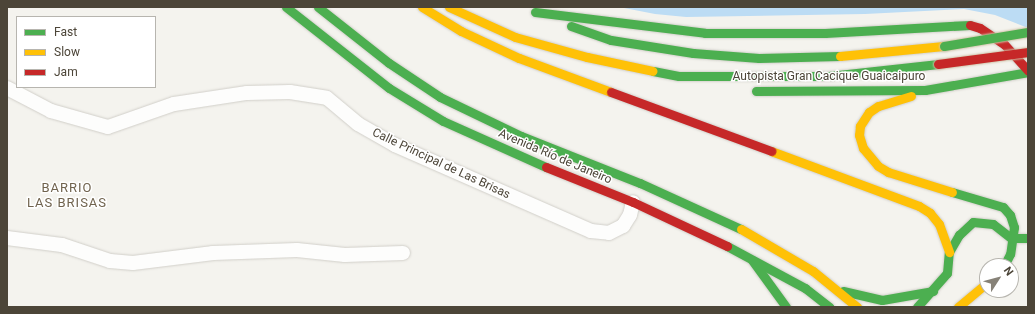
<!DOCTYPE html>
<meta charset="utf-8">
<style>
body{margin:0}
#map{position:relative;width:1035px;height:314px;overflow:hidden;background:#f4f3ee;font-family:Roboto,sans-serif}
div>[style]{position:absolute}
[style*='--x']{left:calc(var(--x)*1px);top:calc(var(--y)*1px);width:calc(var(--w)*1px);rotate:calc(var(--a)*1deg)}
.water>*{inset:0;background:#bcdcf4}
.roads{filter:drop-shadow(0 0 1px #d1cfc9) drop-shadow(0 0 1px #d1cfc9)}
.street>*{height:14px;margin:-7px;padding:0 7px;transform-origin:7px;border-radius:7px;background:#fdfdfc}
.fast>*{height:9px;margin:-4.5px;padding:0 4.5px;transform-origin:4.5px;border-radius:4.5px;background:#4caf50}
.slow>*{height:9px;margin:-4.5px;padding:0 4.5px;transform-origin:4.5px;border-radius:4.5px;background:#ffc107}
.jam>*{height:9px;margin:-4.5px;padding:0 4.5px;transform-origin:4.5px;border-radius:4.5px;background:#c62828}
.bridges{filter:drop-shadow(0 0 1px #cec2a7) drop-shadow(0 0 1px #cec2a7)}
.fast-bridge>*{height:9px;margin:-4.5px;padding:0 4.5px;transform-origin:4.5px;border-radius:4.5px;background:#4caf50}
.jam-bridge>*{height:9px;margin:-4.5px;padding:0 4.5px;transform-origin:4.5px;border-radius:4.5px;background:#c62828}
span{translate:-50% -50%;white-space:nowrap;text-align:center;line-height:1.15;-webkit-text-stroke:3px #fff;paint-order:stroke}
.street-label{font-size:12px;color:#4c4538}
.neighbourhood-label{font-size:13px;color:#70634e;letter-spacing:1px}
.frame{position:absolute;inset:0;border:8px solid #4c4538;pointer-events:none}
.legend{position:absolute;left:16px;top:16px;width:140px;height:72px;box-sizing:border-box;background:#fff;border:1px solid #b7b5af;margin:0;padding:5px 7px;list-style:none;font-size:12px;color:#4c4538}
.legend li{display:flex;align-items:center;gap:8px;height:20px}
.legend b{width:20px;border:1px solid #b7b5af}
.north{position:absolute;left:979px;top:258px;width:40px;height:40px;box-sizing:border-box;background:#fff;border:1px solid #b7b5af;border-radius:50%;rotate:54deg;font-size:11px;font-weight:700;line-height:16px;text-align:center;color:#4c4538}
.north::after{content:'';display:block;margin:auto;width:14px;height:18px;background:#878278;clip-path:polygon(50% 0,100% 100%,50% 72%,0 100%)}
</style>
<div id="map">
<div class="water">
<div style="clip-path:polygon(619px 7px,1028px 7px,1028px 28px,995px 15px,964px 9px,865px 14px,686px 17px,655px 14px)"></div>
</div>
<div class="roads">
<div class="street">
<div style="--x:7;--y:88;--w:50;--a:27.6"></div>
<div style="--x:51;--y:111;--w:59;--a:15.7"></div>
<div style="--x:108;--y:127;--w:70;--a:-19.2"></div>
<div style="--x:174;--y:104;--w:74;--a:-8.6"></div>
<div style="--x:247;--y:93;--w:43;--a:-1.3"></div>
<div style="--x:290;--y:92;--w:37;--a:9"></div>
<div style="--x:327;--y:98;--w:40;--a:40"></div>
<div style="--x:358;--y:124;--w:43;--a:29.6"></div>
<div style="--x:395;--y:145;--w:214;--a:23.7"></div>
<div style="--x:591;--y:231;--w:18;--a:6"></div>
<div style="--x:609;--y:233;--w:16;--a:-27"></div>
<div style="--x:623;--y:226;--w:13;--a:-58"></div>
<div style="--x:630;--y:215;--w:13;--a:-77"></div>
<div style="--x:7;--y:238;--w:55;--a:7.3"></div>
<div style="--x:62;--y:245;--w:51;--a:18.4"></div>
<div style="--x:110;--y:261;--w:23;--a:5"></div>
<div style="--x:133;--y:263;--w:81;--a:-7.1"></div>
<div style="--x:213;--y:253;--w:84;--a:-2"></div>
<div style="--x:297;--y:250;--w:48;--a:5.9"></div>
<div style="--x:345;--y:255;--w:58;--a:-2"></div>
</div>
<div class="fast">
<div style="--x:286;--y:7;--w:131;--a:38.2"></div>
<div style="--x:389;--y:88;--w:63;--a:31.4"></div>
<div style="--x:443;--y:121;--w:113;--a:24.1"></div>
<div style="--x:318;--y:7;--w:90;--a:38.3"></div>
<div style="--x:389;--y:63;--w:61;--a:33.7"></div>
<div style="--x:440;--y:97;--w:90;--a:25.7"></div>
<div style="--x:521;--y:136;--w:128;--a:21.6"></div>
<div style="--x:640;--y:183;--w:111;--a:24.5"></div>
<div style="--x:535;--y:12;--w:171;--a:7"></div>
<div style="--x:705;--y:33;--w:120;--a:0"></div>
<div style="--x:825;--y:33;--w:145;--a:-3.2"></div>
<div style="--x:571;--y:26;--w:42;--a:19.3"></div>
<div style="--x:611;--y:40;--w:83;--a:9"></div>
<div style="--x:693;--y:53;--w:66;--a:4.3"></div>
<div style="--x:759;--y:58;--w:81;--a:-1.4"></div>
<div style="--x:653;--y:71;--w:26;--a:11"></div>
<div style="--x:679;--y:76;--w:150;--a:0"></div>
<div style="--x:829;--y:76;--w:110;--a:-6.3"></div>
<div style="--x:756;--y:91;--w:169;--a:-0.3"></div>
<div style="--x:925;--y:90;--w:105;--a:-9.9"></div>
<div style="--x:952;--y:192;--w:53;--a:16.4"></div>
<div style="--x:1003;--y:207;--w:11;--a:49"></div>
<div style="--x:1010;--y:215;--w:13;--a:72"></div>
<div style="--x:1014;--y:227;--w:27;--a:98"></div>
<div style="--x:1010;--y:254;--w:13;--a:117"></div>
<div style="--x:727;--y:246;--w:89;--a:28.3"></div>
<div style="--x:805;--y:288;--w:31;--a:38"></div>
<div style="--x:752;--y:260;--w:58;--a:54.1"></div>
<div style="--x:843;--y:291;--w:40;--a:13"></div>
<div style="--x:882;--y:300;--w:52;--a:-10"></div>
<div style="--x:917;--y:307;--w:45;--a:-48.6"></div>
<div style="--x:947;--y:273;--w:21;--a:-85"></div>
<div style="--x:949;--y:252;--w:20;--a:-60"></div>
<div style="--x:959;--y:235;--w:19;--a:-43"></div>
<div style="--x:973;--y:222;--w:20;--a:6"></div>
<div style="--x:993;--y:224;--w:23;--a:38"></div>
<div style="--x:1011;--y:238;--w:17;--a:0"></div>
</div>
<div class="slow">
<div style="--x:422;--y:7;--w:46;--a:31.6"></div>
<div style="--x:461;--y:31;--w:64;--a:25"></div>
<div style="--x:519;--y:58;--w:98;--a:20.3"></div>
<div style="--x:449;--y:7;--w:72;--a:24.4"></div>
<div style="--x:515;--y:37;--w:75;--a:15.5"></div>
<div style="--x:587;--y:57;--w:67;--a:12"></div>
<div style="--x:840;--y:56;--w:104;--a:-5.5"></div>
<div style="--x:911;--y:96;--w:34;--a:163"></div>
<div style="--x:878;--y:106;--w:11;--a:146"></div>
<div style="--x:869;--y:112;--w:17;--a:123"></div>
<div style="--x:860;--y:126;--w:9;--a:96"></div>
<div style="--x:859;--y:135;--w:14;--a:73"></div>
<div style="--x:863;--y:148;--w:23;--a:50"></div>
<div style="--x:878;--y:166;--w:12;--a:31"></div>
<div style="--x:888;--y:172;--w:67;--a:17.4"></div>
<div style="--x:771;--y:151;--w:158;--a:20.4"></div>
<div style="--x:919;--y:206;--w:13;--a:32"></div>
<div style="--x:930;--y:213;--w:14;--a:51"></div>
<div style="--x:939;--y:224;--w:30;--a:70"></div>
<div style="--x:741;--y:229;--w:83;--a:30.3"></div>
<div style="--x:813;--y:271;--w:57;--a:39.3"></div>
<div style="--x:958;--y:307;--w:38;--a:-40"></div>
</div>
<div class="jam">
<div style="--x:970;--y:25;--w:10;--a:17"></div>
<div style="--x:980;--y:28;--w:29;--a:34"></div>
<div style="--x:1004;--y:44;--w:36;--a:48"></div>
<div style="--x:611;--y:92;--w:171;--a:20.2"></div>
<div style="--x:546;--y:167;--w:94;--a:21.9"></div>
<div style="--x:633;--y:202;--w:104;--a:25.1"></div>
</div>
</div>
<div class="bridges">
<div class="fast-bridge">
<div style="--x:944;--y:46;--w:85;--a:-9.5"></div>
</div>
<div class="jam-bridge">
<div style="--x:938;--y:64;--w:91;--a:-7.6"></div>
</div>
</div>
<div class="street-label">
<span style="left:829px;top:77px">Autopista Gran Cacique Guaicaipuro</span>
<span style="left:555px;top:157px;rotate:23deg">Avenida Río de Janeiro</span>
<span style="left:441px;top:164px;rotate:25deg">Calle Principal de Las Brisas</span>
</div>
<div class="neighbourhood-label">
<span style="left:67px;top:196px">BARRIO<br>LAS BRISAS</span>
</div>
<div class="frame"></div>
<ul class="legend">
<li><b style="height:5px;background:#4caf50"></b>Fast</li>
<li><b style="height:5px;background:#ffc107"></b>Slow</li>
<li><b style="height:5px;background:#c62828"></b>Jam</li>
</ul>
<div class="north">N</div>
</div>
